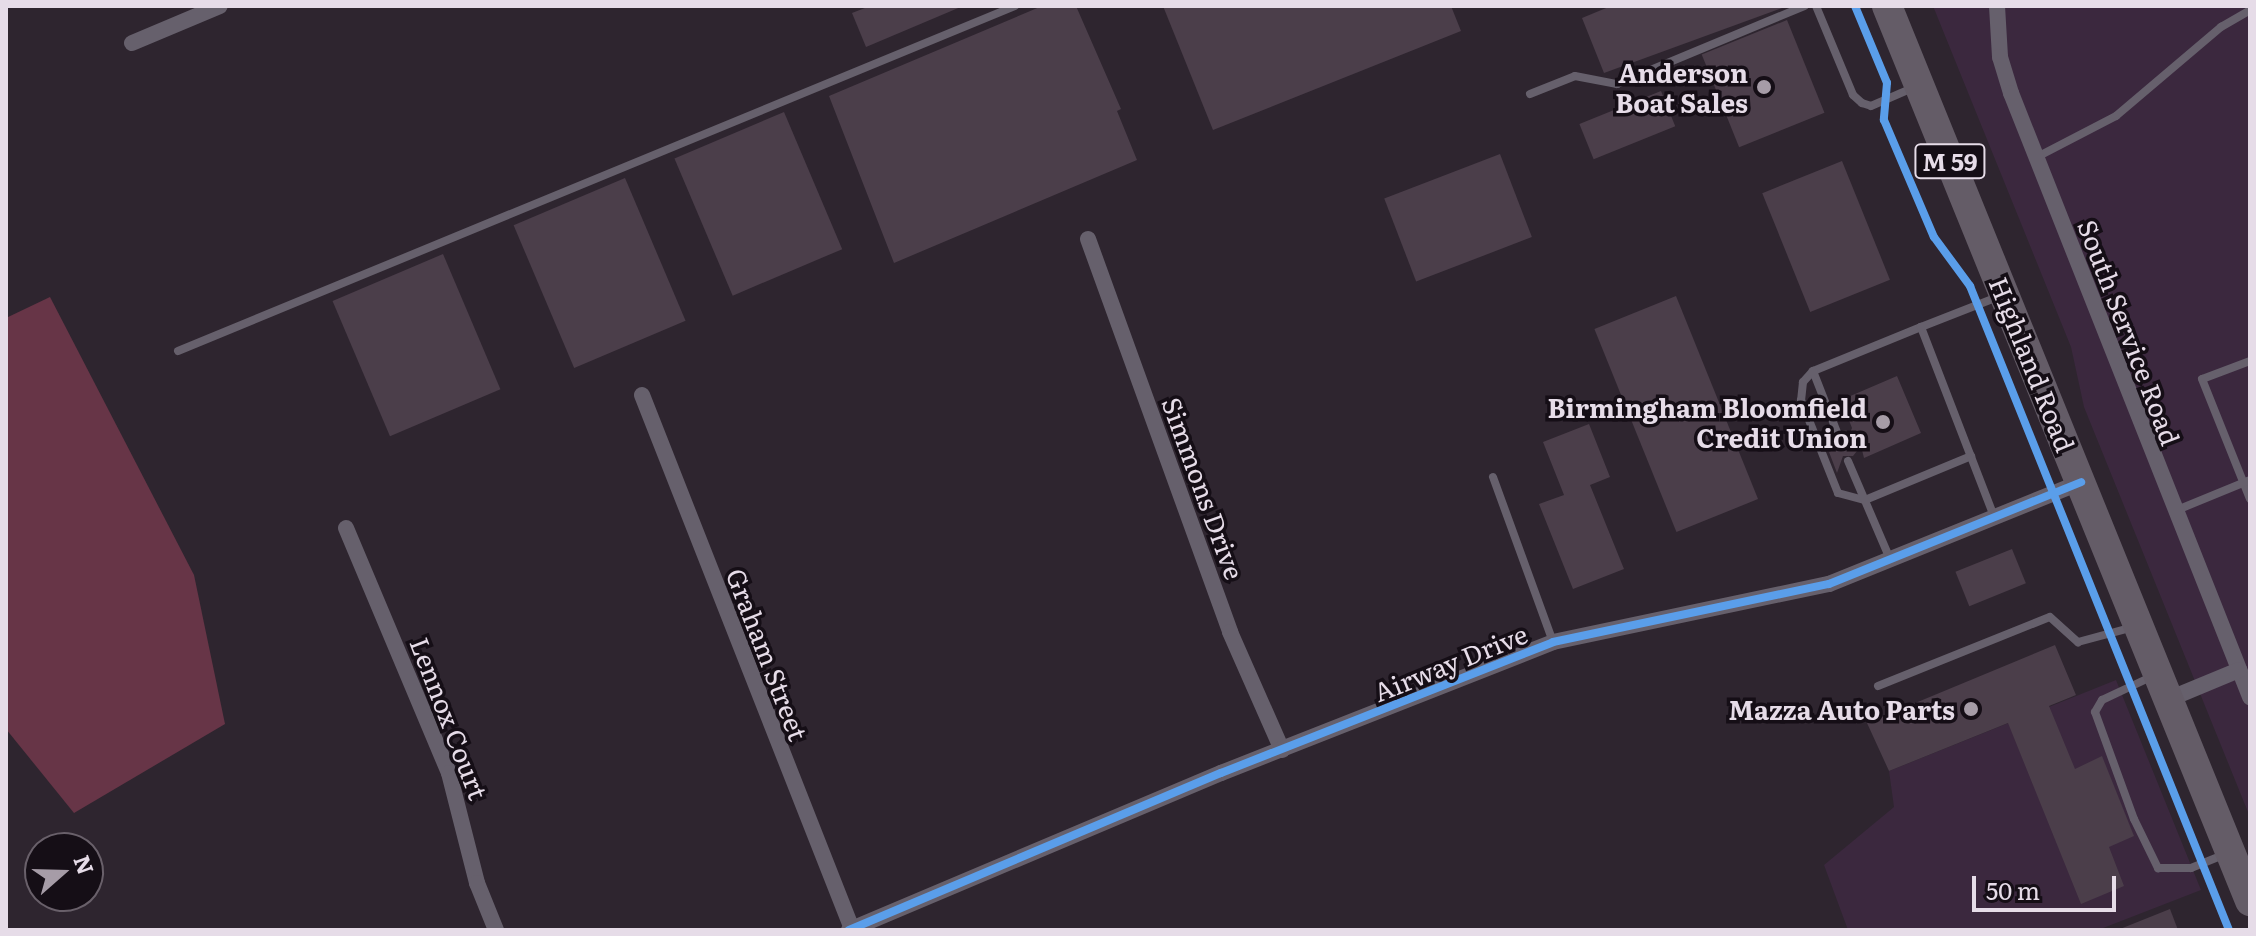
<!DOCTYPE html>
<style>
body{margin:0}
#map{position:relative;width:2256px;height:936px;overflow:hidden;background:#2e252f;font-family:Literata,serif}
div>[style]{position:absolute}
[style*='--x']{left:calc(var(--x)*1px);top:calc(var(--y)*1px);width:calc(var(--w)*1px);rotate:calc(var(--a)*1deg)}
.built>*{inset:0;background:#3b283e}
.green>*{inset:0;background:#673547}
.building>*{inset:0;background:#4b3e4a;transform-origin:0 0}
.lane>*{height:8px;margin:-4px;padding:0 4px;transform-origin:4px;border-radius:4px;background:#66606c}
.street>*{height:16px;margin:-8px;padding:0 8px;transform-origin:8px;border-radius:8px;background:#66606c}
.highway>*{height:30px;margin:-15px;padding:0 15px;transform-origin:15px;border-radius:15px;background:#645c67}
.cycleway>*{height:8px;margin:-4px;padding:0 4px;transform-origin:4px;border-radius:4px;background:#5a9eea}
.dots>*{width:22px;height:22px;translate:-50% -50%;box-sizing:border-box;border:4px solid #150e16;border-radius:50%}
span{translate:-50% -50%;white-space:nowrap;text-align:center;line-height:1.15;-webkit-text-stroke:7px #150e16;paint-order:stroke}
.shield-label span{padding:2px 6px;background:#150e16;border:2px solid;border-radius:6px;-webkit-text-stroke-width:0}
.shield-label{font-size:24px;color:#e6dce8;font-weight:700}
.poi-label{font-size:26px;color:#e6dce8;font-weight:700}
.right{translate:-100% -50%;text-align:right}
.street-label{font-size:26px;color:#e6dce8}
.frame{position:absolute;inset:0;border:8px solid #e6dce8;pointer-events:none}
.north{position:absolute;left:24px;top:832px;width:80px;height:80px;box-sizing:border-box;background:#150e16;border:2px solid #69606a;border-radius:50%;rotate:70deg;font-size:22px;font-weight:700;line-height:32px;text-align:center;color:#e6dce8}
.north::after{content:'';display:block;margin:auto;width:28px;height:36px;background:#a69ca7;clip-path:polygon(50% 0,100% 100%,50% 72%,0 100%)}
.scale{position:absolute;left:1972px;top:876px;width:144px;height:36px;box-sizing:border-box;border:4px solid #e6dce8;border-top:0;padding-left:10px;font-size:24px;line-height:28px;white-space:nowrap;color:#e6dce8;-webkit-text-stroke:6px #150e16;paint-order:stroke}
</style>
<div id="map">
<div class="built">
<div style="clip-path:polygon(1933px 6px,2250px 6px,2250px 817px,2084px 407px,2071px 347px)"></div>
<div style="clip-path:polygon(2116px 680px,2201px 890px,2098px 930px,1848px 930px,1824px 865px,1894px 807px,1889px 771px)"></div>
</div>
<div class="green">
<div style="clip-path:polygon(50px 297px,194px 575px,225px 724px,74px 813px,6px 729px,6px 318px)"></div>
</div>
<div class="building">
<div style="clip-path:polygon(870px 6px,963px 6px,866px 47px,852px 13px)"></div>
<div style="clip-path:polygon(1042px 6px,1076px 6px,1121px 109px,1117px 111px,1137px 160px,894px 263px,829px 96px)"></div>
<div style="clip-path:polygon(1163px 6px,1451px 6px,1461px 31px,1213px 130px)"></div>
<div style="clip-path:polygon(1611px 6px,1781px 6px,1782px 8px,1604px 73px,1582px 18px)"></div>
<div style="left:1787px;top:20px;width:100px;height:92px;rotate:68deg"></div>
<div style="left:1661px;top:91px;width:38px;height:88px;rotate:68deg"></div>
<div style="left:784px;top:112px;width:149px;height:119px;rotate:67deg"></div>
<div style="left:1500px;top:154px;width:89px;height:124px;rotate:69deg"></div>
<div style="left:1842px;top:161px;width:128px;height:86px;rotate:68deg"></div>
<div style="left:625px;top:178px;width:155px;height:121px;rotate:67deg"></div>
<div style="left:443px;top:254px;width:147px;height:120px;rotate:67deg"></div>
<div style="left:1676px;top:296px;width:219px;height:88px;rotate:68deg"></div>
<div style="clip-path:polygon(1897px 376px,1921px 433px,1864px 458px,1861px 446px,1853px 456px,1843px 456px,1837px 473px,1829px 452px,1845px 445px,1852px 428px,1841px 400px)"></div>
<div style="clip-path:polygon(1589px 424px,1610px 477px,1590px 485px,1624px 569px,1573px 589px,1539px 504px,1564px 495px,1543px 442px)"></div>
<div style="left:2012px;top:549px;width:37px;height:61px;rotate:68deg"></div>
<div style="clip-path:polygon(2055px 645px,2076px 695px,2049px 706px,2075px 769px,2102px 756px,2134px 836px,2109px 847px,2124px 886px,2081px 904px,2008px 723px,1889px 771px,1867px 723px)"></div>
<div style="clip-path:polygon(2170px 909px,2178px 930px,2120px 930px,2120px 929px)"></div>
</div>
<div class="lane">
<div style="--x:1816;--y:6;--w:96;--a:67.4"></div>
<div style="--x:1853;--y:95;--w:12;--a:42"></div>
<div style="--x:1862;--y:103;--w:9;--a:18"></div>
<div style="--x:1871;--y:106;--w:48;--a:-23.4"></div>
<div style="--x:1530;--y:94;--w:48;--a:-21.8"></div>
<div style="--x:1575;--y:76;--w:43;--a:10.8"></div>
<div style="--x:1617;--y:84;--w:203;--a:-22.6"></div>
<div style="--x:2037;--y:157;--w:89;--a:-27.4"></div>
<div style="--x:2116;--y:116;--w:138;--a:-40.3"></div>
<div style="--x:2221;--y:27;--w:34;--a:-30"></div>
<div style="--x:1921;--y:327;--w:117;--a:157.8"></div>
<div style="--x:1813;--y:371;--w:15;--a:132"></div>
<div style="--x:1803;--y:382;--w:18;--a:96"></div>
<div style="--x:1801;--y:400;--w:100;--a:68.3"></div>
<div style="--x:1838;--y:493;--w:28;--a:15"></div>
<div style="--x:1865;--y:500;--w:115;--a:-22.5"></div>
<div style="--x:178;--y:351;--w:905;--a:-22.4"></div>
<div style="--x:2250;--y:361;--w:51;--a:159.4"></div>
<div style="--x:2202;--y:379;--w:129;--a:68.2"></div>
<div style="--x:1813;--y:371;--w:74;--a:68.6"></div>
<div style="--x:1848;--y:461;--w:107;--a:66.8"></div>
<div style="--x:1493;--y:477;--w:176;--a:70"></div>
<div style="--x:2177;--y:510;--w:79;--a:-22.3"></div>
<div style="--x:1995;--y:519;--w:206;--a:-111.1"></div>
<div style="--x:1921;--y:327;--w:85;--a:-21.4"></div>
<div style="--x:2153;--y:676;--w:56;--a:154.8"></div>
<div style="--x:2102;--y:700;--w:14;--a:120"></div>
<div style="--x:2095;--y:712;--w:114;--a:70"></div>
<div style="--x:2134;--y:819;--w:55;--a:63.9"></div>
<div style="--x:2158;--y:868;--w:33;--a:0"></div>
<div style="--x:2191;--y:868;--w:38;--a:-22"></div>
<div style="--x:1878;--y:686;--w:185;--a:-21.9"></div>
<div style="--x:2050;--y:617;--w:38;--a:42"></div>
<div style="--x:2078;--y:642;--w:58;--a:-15"></div>
</div>
<div class="street">
<div style="--x:1997;--y:6;--w:51;--a:86.6"></div>
<div style="--x:2000;--y:57;--w:38;--a:73"></div>
<div style="--x:2011;--y:93;--w:650;--a:68.41"></div>
<div style="--x:132;--y:43;--w:95;--a:-22.8"></div>
<div style="--x:1088;--y:239;--w:418;--a:70.1"></div>
<div style="--x:1230;--y:632;--w:129;--a:66.2"></div>
<div style="--x:642;--y:395;--w:574;--a:68.53"></div>
<div style="--x:346;--y:528;--w:266;--a:67.2"></div>
<div style="--x:449;--y:773;--w:114;--a:75.7"></div>
<div style="--x:477;--y:883;--w:51;--a:68"></div>
<div style="--x:2169;--y:699;--w:76;--a:-22.5"></div>
<div style="--x:849;--y:930;--w:404;--a:-22.9"></div>
<div style="--x:1221;--y:773;--w:357;--a:-21.5"></div>
<div style="--x:1553;--y:642;--w:282;--a:-11.9"></div>
<div style="--x:1829;--y:584;--w:272;--a:-22"></div>
</div>
<div class="highway">
<div style="--x:1887;--y:6;--w:966;--a:67.92"></div>
</div>
<div class="cycleway">
<div style="--x:1855;--y:6;--w:83;--a:67.4"></div>
<div style="--x:1887;--y:83;--w:37;--a:95"></div>
<div style="--x:1884;--y:120;--w:127;--a:66.9"></div>
<div style="--x:1934;--y:237;--w:61;--a:53.7"></div>
<div style="--x:1970;--y:286;--w:694;--a:68.09"></div>
<div style="--x:849;--y:930;--w:404;--a:-22.9"></div>
<div style="--x:1221;--y:773;--w:357;--a:-21.5"></div>
<div style="--x:1553;--y:642;--w:282;--a:-11.9"></div>
<div style="--x:1829;--y:584;--w:272;--a:-22"></div>
</div>
<div class="dots">
<div style="left:1764px;top:87px;background:#a69ca7"></div>
<div style="left:1883px;top:422px;background:#a69ca7"></div>
<div style="left:1971px;top:709px;background:#a69ca7"></div>
</div>
<div class="shield-label">
<span style="left:1950px;top:161px">M 59</span>
</div>
<div class="poi-label">
<span class="right" style="left:1748px;top:87px">Anderson<br>Boat Sales</span>
<span class="right" style="left:1867px;top:422px">Birmingham Bloomfield<br>Credit Union</span>
<span class="right" style="left:1955px;top:709px">Mazza Auto Parts</span>
</div>
<div class="street-label">
<span style="left:2130px;top:332px;rotate:69deg">South Service Road</span>
<span style="left:2033px;top:364px;rotate:68deg">Highland Road</span>
<span style="left:1204px;top:488px;rotate:70deg">Simmons Drive</span>
<span style="left:768px;top:654px;rotate:69deg">Graham Street</span>
<span style="left:1450px;top:662px;rotate:-22deg">Airway Drive</span>
<span style="left:450px;top:718px;rotate:69deg">Lennox Court</span>
</div>
<div class="frame"></div>
<div class="north">N</div>
<div class="scale">50 m</div>
</div>
